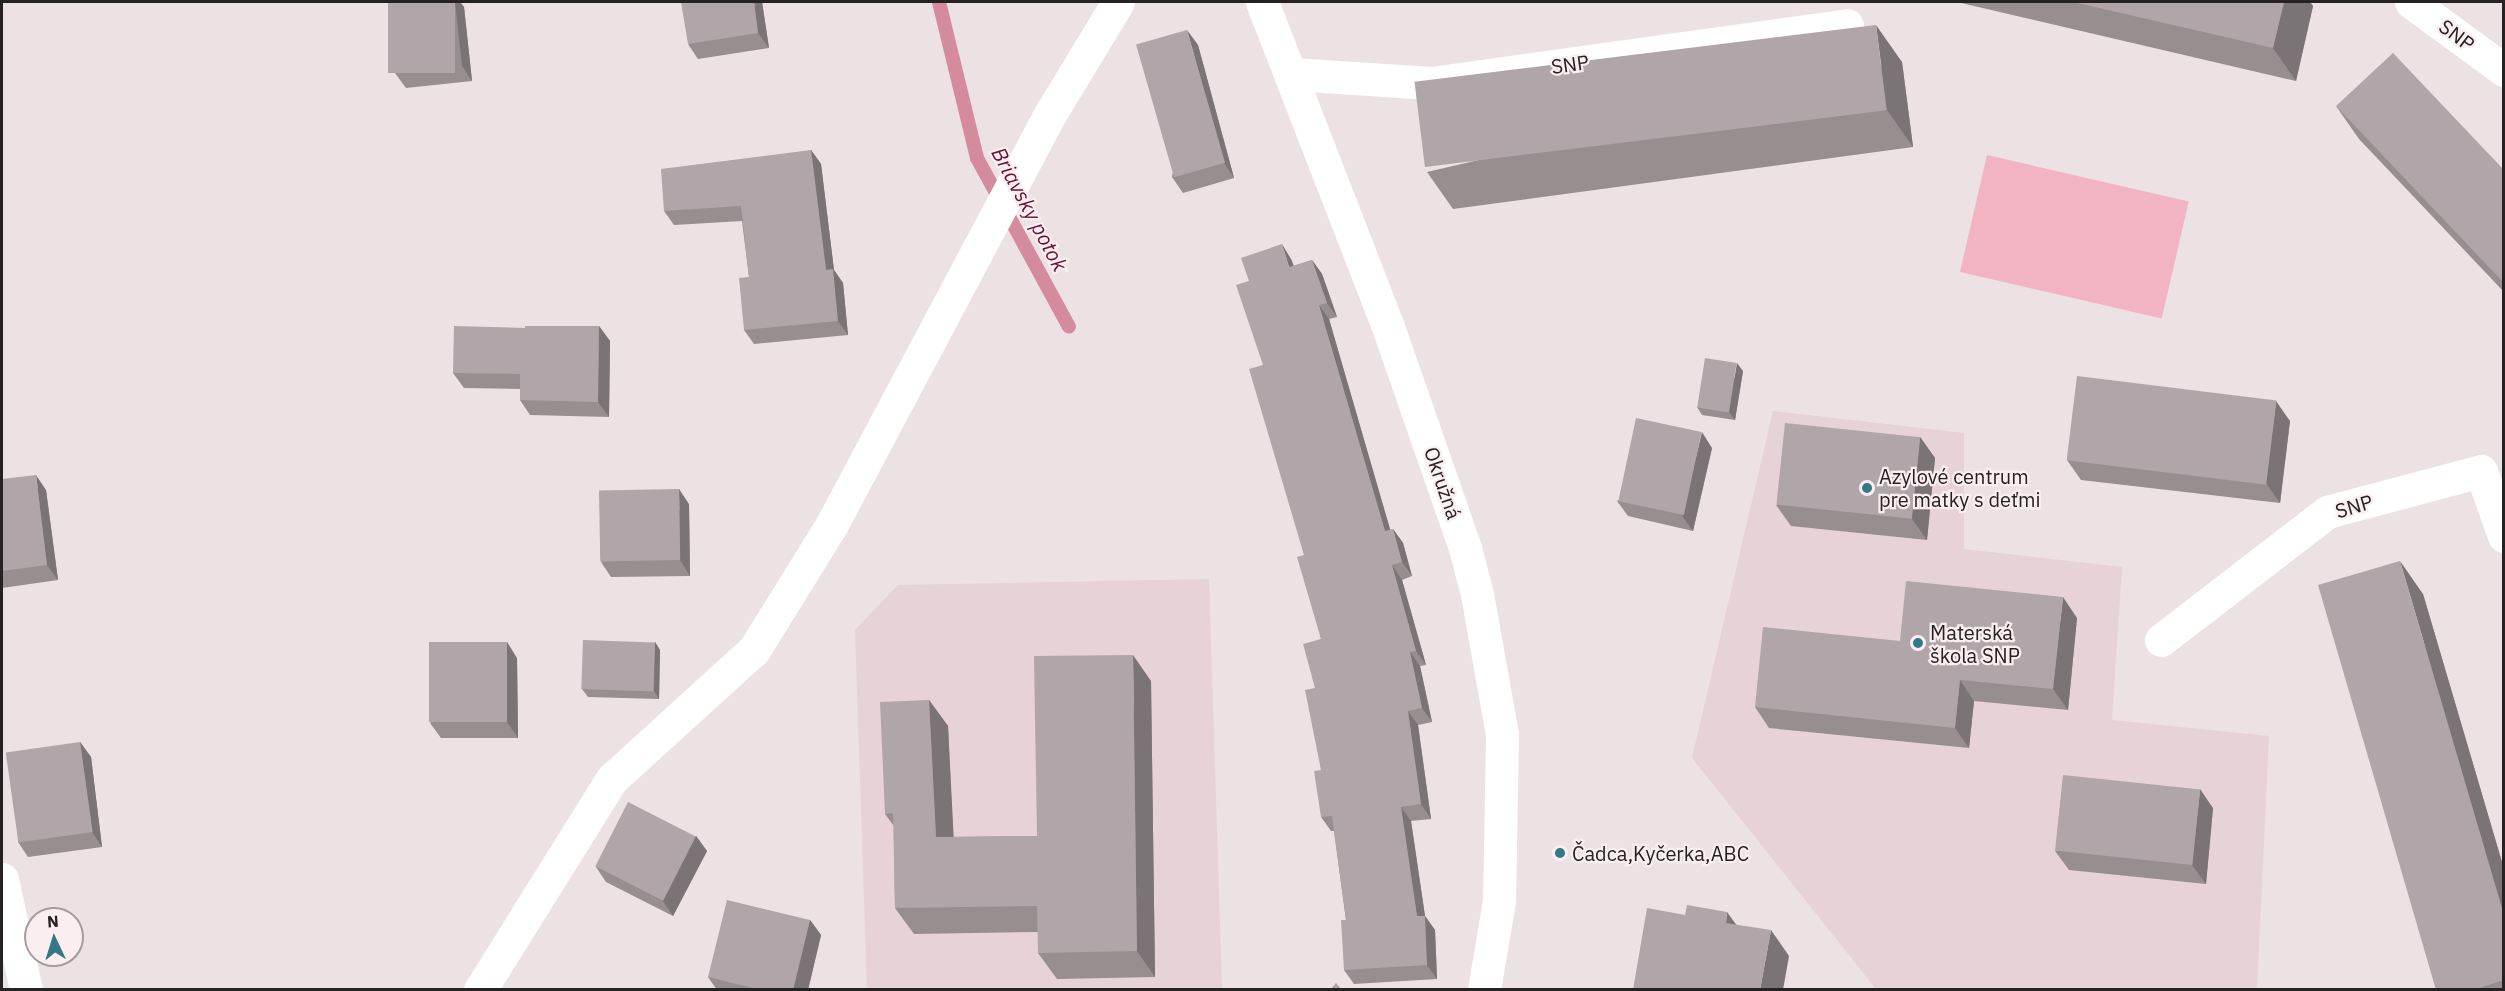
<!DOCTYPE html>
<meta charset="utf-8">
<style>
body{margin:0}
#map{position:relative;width:2505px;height:991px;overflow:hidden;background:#ece1e3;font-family:"IBM Plex Sans",sans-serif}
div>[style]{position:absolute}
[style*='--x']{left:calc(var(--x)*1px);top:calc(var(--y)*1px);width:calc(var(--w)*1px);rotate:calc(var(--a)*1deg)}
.built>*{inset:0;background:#e6d2d7}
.green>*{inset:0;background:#f2b3c2;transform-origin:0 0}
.stream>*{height:14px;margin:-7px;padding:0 7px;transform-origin:7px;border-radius:7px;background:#d58b9e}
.street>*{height:33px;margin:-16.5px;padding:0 16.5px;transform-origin:16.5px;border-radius:16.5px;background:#fff}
.wall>*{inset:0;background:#978e90}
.shaded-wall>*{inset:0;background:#7b7476}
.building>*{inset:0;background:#b0a5a8;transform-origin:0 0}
.dots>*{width:16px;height:16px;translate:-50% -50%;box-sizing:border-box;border:3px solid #faeef1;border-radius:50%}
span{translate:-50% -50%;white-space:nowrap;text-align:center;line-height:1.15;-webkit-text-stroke:4.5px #faeef1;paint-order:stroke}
.street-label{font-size:20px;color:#262122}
.poi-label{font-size:20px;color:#262122}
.left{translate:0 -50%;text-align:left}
.water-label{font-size:21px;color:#670e32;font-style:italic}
.frame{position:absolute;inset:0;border:3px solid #262122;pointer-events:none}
.north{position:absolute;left:24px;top:907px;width:60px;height:60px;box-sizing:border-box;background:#faeef1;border:2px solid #a59c9e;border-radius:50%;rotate:356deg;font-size:16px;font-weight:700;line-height:24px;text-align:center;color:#262122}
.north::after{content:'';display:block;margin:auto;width:21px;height:27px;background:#347987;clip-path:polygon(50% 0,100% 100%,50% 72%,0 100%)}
</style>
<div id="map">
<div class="built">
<div style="clip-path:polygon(1773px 411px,1964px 433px,1964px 549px,2122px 567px,2112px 720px,2269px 736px,2257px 989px,1876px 989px,1692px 758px)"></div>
<div style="clip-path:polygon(1209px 579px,1222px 989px,867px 989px,855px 630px,898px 585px)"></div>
</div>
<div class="green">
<div style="left:1987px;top:155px;width:207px;height:120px;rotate:13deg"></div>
</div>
<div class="stream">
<div style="--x:939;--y:2;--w:161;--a:76.3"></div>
<div style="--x:977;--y:158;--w:192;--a:61.4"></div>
</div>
<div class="street">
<div style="--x:1262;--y:2;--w:345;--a:68.8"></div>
<div style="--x:1387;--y:324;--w:237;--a:70.8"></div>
<div style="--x:1465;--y:548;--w:48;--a:75.4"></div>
<div style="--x:1477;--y:594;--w:142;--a:79.9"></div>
<div style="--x:1502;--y:734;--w:167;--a:91"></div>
<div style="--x:1499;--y:901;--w:90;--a:99.6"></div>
<div style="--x:2411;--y:2;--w:115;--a:36.2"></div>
<div style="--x:1292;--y:74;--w:139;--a:3.7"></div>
<div style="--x:1431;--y:83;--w:420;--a:-7.9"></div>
<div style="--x:2161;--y:640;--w:210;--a:-37.6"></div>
<div style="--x:2327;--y:512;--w:159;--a:-14.9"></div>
<div style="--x:2481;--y:471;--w:69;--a:70.5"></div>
<div style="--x:2;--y:879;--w:114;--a:77.8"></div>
<div style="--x:480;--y:990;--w:249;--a:-58"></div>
<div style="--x:612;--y:779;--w:192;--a:-42.3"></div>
<div style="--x:754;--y:650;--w:146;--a:-58.2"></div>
<div style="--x:831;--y:526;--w:470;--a:-62"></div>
<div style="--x:1052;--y:111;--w:127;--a:-58.8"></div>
</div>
<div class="wall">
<div style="clip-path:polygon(388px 2px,460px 2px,464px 7px,472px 81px,406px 88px,395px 73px)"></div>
<div style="clip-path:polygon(762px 2px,769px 48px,698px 59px,688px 44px)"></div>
<div style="clip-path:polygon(1957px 2px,2310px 2px,2313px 6px,2296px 81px)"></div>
<div style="clip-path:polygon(1198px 45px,1234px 178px,1183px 193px,1172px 177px)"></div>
<div style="clip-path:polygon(1902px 62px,1913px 147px,1453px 209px,1427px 172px)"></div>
<div style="clip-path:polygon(2336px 106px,2504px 170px,2504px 292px,2359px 139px)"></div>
<div style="clip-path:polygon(811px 150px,821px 164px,834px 270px,843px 283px,848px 335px,754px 344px,744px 330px,749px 277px,742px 221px,674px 225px,664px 211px)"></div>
<div style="clip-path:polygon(1291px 259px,1294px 266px,1312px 260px,1322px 274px,1337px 317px,1329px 319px,1390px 530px,1393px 529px,1403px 543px,1412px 576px,1402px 580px,1426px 665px,1420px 666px,1432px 722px,1418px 725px,1431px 819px,1411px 821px,1425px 916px,1435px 930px,1437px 979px,1354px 984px,1344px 970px,1346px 920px,1334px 831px,1331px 831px,1321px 817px,1321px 770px,1315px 688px,1321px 639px,1304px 555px,1263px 365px)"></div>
<div style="clip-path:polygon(599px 326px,610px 341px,609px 417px,530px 415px,520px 400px,520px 389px,464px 388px,453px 373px,525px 328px)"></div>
<div style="clip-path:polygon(1743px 371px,1735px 420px,1702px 415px,1697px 407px)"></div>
<div style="clip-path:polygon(2290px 421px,2280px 503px,2081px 480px,2067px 460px)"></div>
<div style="clip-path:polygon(1920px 437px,1935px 458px,1927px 540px,1791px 526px,1776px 505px)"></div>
<div style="clip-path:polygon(1712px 448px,1693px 531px,1628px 516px,1617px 501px)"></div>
<div style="clip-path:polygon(2px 479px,46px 490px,58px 580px,2px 588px)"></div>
<div style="clip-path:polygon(689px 504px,690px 576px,611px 577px,601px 562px)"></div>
<div style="clip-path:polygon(2423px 594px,2504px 869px,2504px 990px,2436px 990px)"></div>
<div style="clip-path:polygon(2077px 618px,2068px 710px,1974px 701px,1969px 748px,1769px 728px,1755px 707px,1900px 641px)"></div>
<div style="clip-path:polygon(655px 642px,660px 650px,659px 699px,588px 697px,582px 689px)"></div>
<div style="clip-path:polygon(517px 658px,518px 738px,441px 738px,430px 723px)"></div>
<div style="clip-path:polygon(1151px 681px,1155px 977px,1057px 979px,1038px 953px,1038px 932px,914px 934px,895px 908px,894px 826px,885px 814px,929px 700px,948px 726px,953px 837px,1037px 836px)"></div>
<div style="clip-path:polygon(80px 742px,91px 757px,102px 847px,28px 857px,18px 842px)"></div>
<div style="clip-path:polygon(2213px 808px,2206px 884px,2069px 870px,2055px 851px)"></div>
<div style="clip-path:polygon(696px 836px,707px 851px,673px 916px,606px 882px,596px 867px)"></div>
<div style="clip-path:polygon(810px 920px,821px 935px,808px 990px,717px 990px,708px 977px)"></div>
</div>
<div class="shaded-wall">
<div style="clip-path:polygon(455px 2px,460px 2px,464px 7px,472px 81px,462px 66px)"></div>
<div style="clip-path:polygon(754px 2px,762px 2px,769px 48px,758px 33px)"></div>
<div style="clip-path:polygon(2284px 2px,2310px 2px,2313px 6px,2296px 81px,2273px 48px)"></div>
<div style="clip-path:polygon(1876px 25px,1902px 62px,1913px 147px,1887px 110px)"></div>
<div style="clip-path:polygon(1187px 30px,1198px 45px,1234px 178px,1224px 163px)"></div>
<div style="clip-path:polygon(811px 150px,821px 164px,834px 270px,843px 283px,848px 335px,838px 321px,826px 270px)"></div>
<div style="clip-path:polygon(1282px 244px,1291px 259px,1299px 282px,1289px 267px)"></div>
<div style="clip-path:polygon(1312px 260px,1322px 274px,1337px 317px,1327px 303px)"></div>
<div style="clip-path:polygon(1319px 305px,1329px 319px,1395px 546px,1385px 531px)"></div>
<div style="clip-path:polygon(599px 326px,610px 341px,609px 417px,598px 402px)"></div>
<div style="clip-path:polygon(1737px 363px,1743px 371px,1735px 420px,1729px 412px)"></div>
<div style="clip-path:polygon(2276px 401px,2290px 421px,2280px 503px,2266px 483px)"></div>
<div style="clip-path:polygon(1702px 432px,1712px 448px,1693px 531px,1682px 516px)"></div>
<div style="clip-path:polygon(1920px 437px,1935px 458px,1927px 540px,1912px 519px)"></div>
<div style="clip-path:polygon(36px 475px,46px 490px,58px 580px,47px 565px)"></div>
<div style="clip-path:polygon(679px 489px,689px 504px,690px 576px,680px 560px)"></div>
<div style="clip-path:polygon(1393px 529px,1403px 543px,1412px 576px,1402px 562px)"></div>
<div style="clip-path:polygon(2400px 561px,2423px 594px,2504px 869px,2504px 915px)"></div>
<div style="clip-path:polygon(1392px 565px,1402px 580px,1426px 665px,1416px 651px)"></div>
<div style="clip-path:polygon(2063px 597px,2077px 618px,2068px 710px,2053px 689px)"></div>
<div style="clip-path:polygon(507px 642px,517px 658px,518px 738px,507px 722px)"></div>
<div style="clip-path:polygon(655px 642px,660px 650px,659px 699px,654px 691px)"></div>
<div style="clip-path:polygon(1410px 652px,1420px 666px,1432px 722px,1422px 708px)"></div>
<div style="clip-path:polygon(1133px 655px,1151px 681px,1155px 977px,1137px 951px)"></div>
<div style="clip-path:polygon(1960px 680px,1974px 701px,1969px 748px,1955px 728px)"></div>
<div style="clip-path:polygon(929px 700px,948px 726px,955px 863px,936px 837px)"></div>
<div style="clip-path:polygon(1408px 711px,1418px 725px,1431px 819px,1421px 804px)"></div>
<div style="clip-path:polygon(80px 742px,91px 757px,102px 847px,92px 832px)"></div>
<div style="clip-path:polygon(2200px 789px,2213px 808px,2206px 884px,2192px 865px)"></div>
<div style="clip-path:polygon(1401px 807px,1411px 821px,1425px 916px,1435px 930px,1437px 979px,1427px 965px,1417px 916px)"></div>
<div style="clip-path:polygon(696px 836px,707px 851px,673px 916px,663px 901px)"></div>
<div style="clip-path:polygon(1727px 912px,1746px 938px,1726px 923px)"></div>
<div style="clip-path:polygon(810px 920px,821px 935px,808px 990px,793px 990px)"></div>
<div style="clip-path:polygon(1771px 930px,1789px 956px,1783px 990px,1760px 990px)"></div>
</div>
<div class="building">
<div style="left:388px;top:2px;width:67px;height:71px"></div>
<div style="clip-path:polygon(681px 2px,754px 2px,758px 33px,688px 44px)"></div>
<div style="clip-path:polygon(2073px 2px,2284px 2px,2273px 48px)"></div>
<div style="left:1876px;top:25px;width:86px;height:465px;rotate:83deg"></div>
<div style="left:1187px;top:30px;width:138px;height:53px;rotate:74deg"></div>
<div style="clip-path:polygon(2393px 53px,2504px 170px,2504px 283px,2336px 106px)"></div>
<div style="clip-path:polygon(811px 150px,826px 270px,833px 269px,838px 321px,744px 330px,739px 278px,749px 277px,741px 206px,664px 211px,661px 169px)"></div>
<div style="clip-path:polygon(1282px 244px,1289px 267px,1312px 260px,1327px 303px,1319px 305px,1385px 531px,1393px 529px,1402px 562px,1392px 565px,1416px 651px,1410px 652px,1422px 708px,1408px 711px,1421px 804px,1401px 807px,1417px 916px,1425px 916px,1427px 965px,1344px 970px,1341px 920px,1346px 920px,1332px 816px,1321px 817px,1314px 771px,1321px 770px,1305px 690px,1315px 688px,1303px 644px,1321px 639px,1297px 557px,1304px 555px,1249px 369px,1263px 365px,1236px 285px,1249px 281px,1241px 258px)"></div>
<div style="clip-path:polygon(454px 326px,525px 328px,525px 326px,599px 326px,598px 402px,520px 400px,520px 374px,453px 373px)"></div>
<div style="left:1705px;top:358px;width:32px;height:50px;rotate:9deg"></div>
<div style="left:2077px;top:376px;width:201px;height:85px;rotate:7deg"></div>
<div style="left:1636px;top:418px;width:67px;height:85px;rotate:12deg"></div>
<div style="left:1785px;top:423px;width:136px;height:82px;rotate:6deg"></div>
<div style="clip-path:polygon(36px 475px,47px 565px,2px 571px,2px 479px)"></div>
<div style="left:679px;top:489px;width:71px;height:80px;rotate:89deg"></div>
<div style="clip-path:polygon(2400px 561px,2504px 915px,2504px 980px,2473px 990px,2436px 990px,2318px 585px)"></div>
<div style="clip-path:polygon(1906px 581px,2063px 597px,2053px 689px,1960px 680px,1955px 728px,1755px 707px,1763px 627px,1900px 641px)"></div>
<div style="left:583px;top:640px;width:72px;height:49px;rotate:2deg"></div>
<div style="left:507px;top:642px;width:80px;height:78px;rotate:90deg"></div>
<div style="clip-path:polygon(1133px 655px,1137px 951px,1038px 953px,1037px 906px,895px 908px,893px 813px,885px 814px,880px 702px,929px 700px,936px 837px,1037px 836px,1034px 656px)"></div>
<div style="left:80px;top:742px;width:91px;height:75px;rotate:82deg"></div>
<div style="left:2063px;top:775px;width:138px;height:76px;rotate:6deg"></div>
<div style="left:628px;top:802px;width:76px;height:72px;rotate:27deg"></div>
<div style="clip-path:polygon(727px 900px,810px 920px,793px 990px,761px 990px,708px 977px)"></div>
<div style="clip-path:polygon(1687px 905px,1727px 912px,1726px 923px,1771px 930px,1760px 990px,1633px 990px,1647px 908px,1685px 915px)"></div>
<div style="clip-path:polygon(1336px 983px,1342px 990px,1330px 990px)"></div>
</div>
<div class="dots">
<div style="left:1867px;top:488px;background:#347987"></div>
<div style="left:1918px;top:643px;background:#347987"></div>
<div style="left:1560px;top:853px;background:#347987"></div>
</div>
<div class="street-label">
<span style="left:2457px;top:35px;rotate:37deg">SNP</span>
<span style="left:1570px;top:64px;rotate:-8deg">SNP</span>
<span style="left:1443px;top:483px;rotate:71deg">Okružná</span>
<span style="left:2354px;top:506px;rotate:-16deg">SNP</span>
</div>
<div class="poi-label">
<span class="left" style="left:1879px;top:488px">Azylové centrum<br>pre matky s deťmi</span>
<span class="left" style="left:1930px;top:644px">Materská<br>škola SNP</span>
<span class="left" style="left:1572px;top:853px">Čadca,Kyčerka,ABC</span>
</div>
<div class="water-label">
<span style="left:1030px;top:209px;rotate:62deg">Briavsky potok</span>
</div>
<div class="frame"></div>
<div class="north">N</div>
</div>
